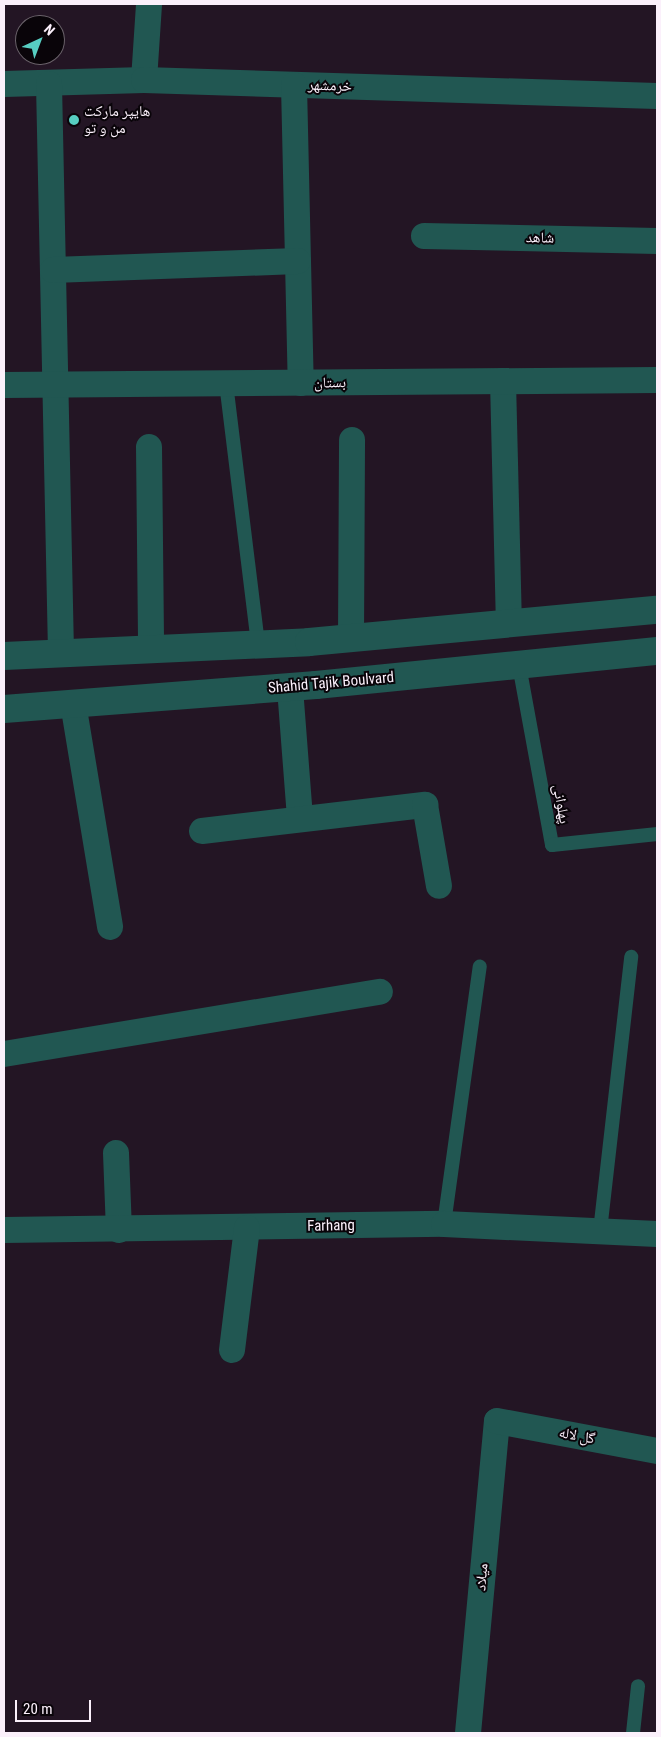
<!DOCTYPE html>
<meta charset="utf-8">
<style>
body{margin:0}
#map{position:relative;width:661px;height:1737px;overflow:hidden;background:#231524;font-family:"Roboto Condensed","Noto Naskh Arabic",sans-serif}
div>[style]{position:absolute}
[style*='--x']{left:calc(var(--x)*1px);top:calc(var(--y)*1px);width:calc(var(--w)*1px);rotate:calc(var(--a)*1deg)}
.service>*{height:14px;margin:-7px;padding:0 7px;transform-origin:7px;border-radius:7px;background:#215752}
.minor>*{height:26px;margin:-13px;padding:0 13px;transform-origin:13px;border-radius:13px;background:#215752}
.tertiary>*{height:28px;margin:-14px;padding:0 14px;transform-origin:14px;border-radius:14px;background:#215752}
.dots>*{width:14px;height:14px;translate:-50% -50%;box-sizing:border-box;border:2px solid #090409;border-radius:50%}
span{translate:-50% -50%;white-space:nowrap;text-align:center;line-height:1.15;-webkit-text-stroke:4px #090409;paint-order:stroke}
.street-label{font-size:15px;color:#fbf0fb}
.poi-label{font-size:15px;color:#fbf0fb}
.left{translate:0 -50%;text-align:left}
.frame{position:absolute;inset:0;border:5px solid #fbf0fb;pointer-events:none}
.north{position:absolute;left:15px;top:15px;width:50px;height:50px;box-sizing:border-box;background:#090409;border:1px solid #6a626a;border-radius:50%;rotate:43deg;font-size:14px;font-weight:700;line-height:20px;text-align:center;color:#fbf0fb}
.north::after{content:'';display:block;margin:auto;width:18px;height:22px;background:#57cec2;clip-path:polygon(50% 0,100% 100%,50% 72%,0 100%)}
.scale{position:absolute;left:15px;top:1700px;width:76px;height:22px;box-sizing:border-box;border:2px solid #fbf0fb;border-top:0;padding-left:6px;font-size:15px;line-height:18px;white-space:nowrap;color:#fbf0fb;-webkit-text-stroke:4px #090409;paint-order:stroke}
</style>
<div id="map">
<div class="service">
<div style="--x:226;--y:383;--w:263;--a:83"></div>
<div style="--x:519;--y:665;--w:183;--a:79.6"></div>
<div style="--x:552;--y:845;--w:106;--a:-6"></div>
<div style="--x:444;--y:1224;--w:260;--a:-82.1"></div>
<div style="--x:600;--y:1231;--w:276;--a:-83.5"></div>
<div style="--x:633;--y:1733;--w:47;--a:-83.9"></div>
</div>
<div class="minor">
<div style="--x:144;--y:80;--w:76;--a:-86.2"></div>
<div style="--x:4;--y:84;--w:140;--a:-1.6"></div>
<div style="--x:144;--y:80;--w:513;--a:1.79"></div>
<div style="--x:49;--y:84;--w:569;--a:88.79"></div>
<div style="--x:294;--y:85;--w:298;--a:88.7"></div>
<div style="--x:424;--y:236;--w:233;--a:1.2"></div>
<div style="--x:53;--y:270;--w:245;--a:-2.1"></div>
<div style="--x:503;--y:381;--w:243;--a:88.6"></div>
<div style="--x:4;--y:385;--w:653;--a:-0.44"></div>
<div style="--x:149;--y:447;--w:202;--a:89.4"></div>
<div style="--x:351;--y:638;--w:198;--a:-89.7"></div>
<div style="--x:290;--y:688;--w:130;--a:85.6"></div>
<div style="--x:73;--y:703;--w:227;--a:80.6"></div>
<div style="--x:202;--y:831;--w:225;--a:-6.7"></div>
<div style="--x:425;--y:805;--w:82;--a:80.2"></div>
<div style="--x:4;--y:1054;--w:381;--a:-9.4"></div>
<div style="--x:116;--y:1153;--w:77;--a:87.8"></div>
<div style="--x:4;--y:1230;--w:440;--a:-0.8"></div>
<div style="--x:444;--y:1224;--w:213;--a:2.7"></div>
<div style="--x:232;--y:1350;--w:123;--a:-83"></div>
<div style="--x:468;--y:1733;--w:313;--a:-84.7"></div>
<div style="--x:497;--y:1421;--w:163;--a:10.6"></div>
</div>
<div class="tertiary">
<div style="--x:4;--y:656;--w:305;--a:-2.6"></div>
<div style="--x:309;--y:642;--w:349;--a:-5.3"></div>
<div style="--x:4;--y:709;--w:313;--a:-4.4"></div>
<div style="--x:316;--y:685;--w:343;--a:-5.7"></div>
</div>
<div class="dots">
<div style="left:74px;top:120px;background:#57cec2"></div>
</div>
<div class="street-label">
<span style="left:330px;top:86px;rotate:2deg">خرمشهر</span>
<span style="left:540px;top:238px;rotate:1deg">شاهد</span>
<span style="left:330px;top:383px;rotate:-1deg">بستان</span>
<span style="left:331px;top:683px;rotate:-5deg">Shahid Tajik Boulvard</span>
<span style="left:561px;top:804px;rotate:80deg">پهلوانی</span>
<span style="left:331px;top:1226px;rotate:-1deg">Farhang</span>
<span style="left:577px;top:1436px;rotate:11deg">گل لاله</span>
<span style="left:482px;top:1577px;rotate:-85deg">میلاد</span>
</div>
<div class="poi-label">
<span class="left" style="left:84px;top:120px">هایپر مارکت<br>من و تو</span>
</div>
<div class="frame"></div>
<div class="north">N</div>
<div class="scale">20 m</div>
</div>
